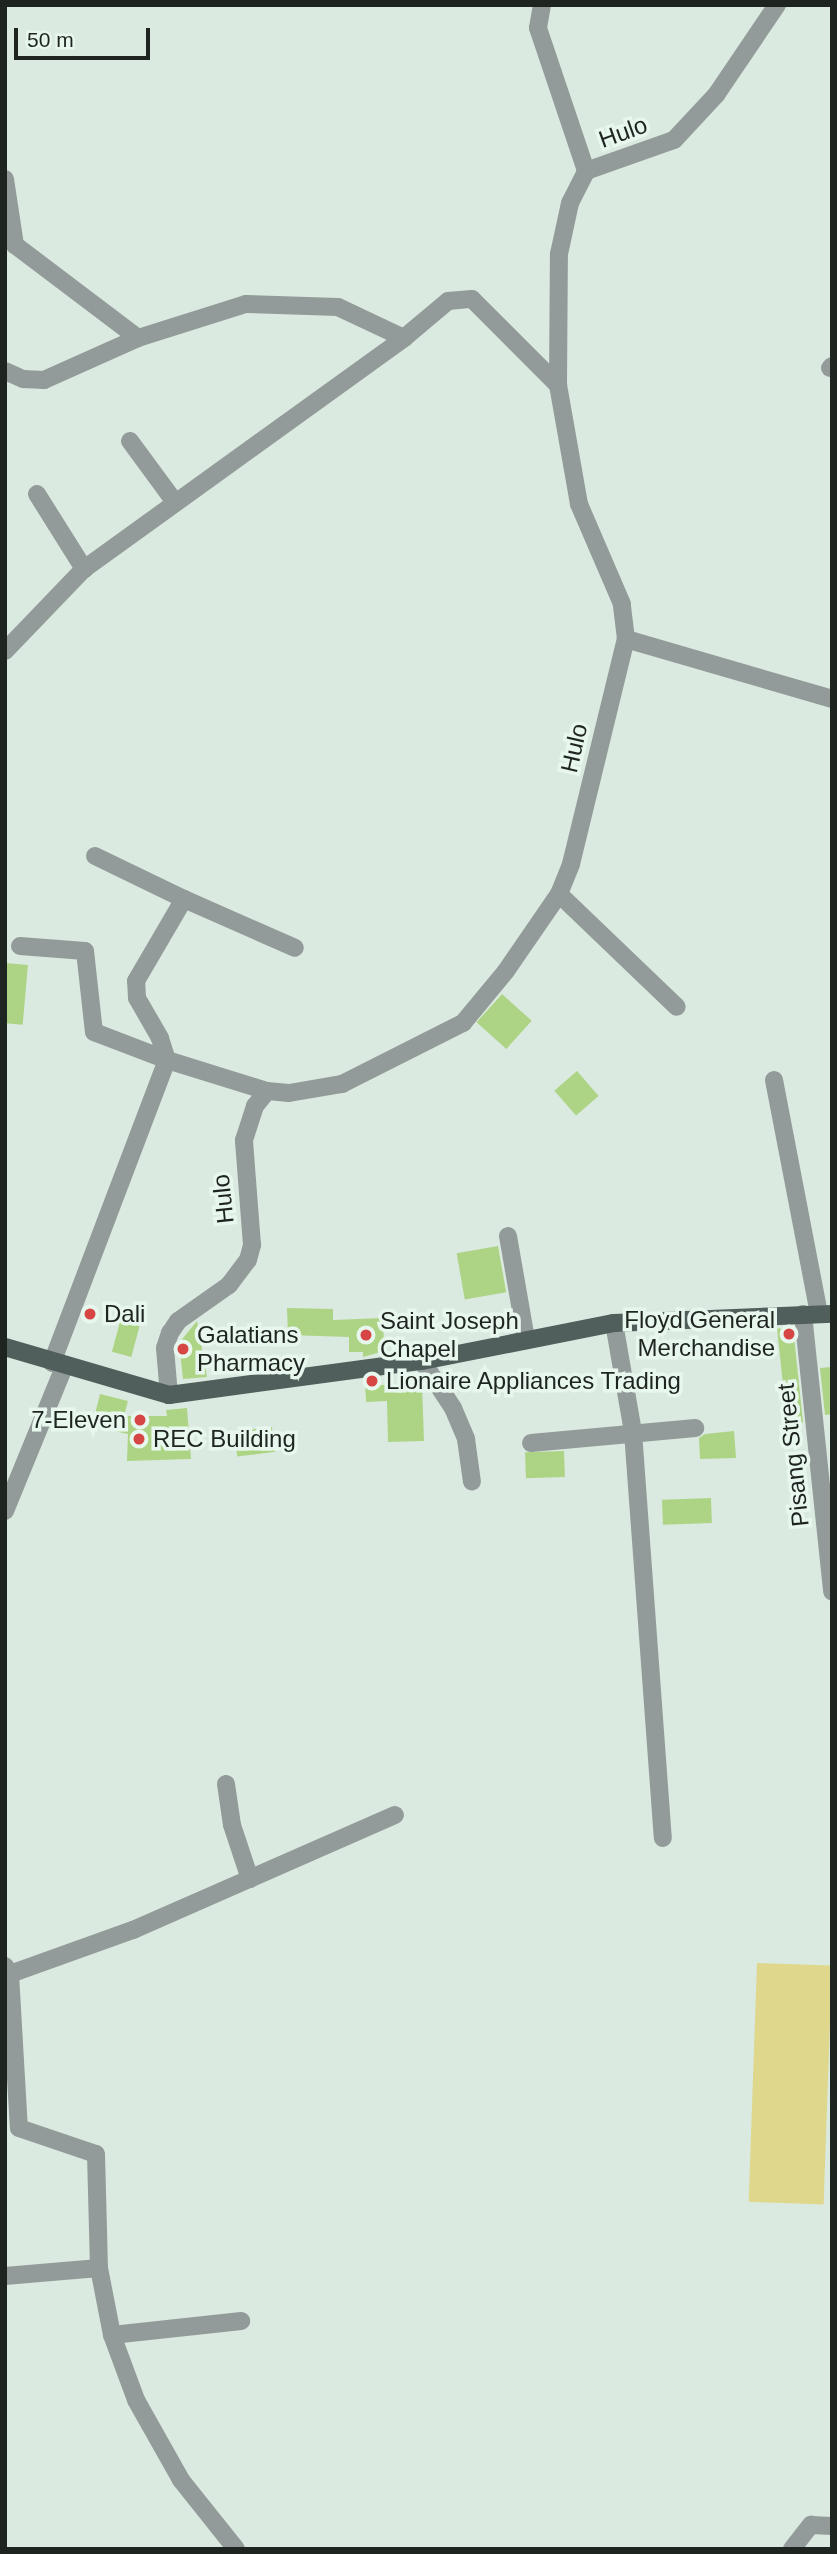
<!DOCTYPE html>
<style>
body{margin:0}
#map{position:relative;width:837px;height:2554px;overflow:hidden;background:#dbeae0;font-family:Arial,sans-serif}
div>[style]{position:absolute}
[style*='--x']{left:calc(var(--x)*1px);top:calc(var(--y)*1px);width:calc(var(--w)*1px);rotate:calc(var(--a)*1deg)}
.green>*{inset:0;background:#ded78c;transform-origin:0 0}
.building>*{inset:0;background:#acd484;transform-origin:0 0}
.minor>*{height:18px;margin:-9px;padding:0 9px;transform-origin:9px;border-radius:9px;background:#939b9a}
.major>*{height:18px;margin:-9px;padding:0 9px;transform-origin:9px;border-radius:9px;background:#505e5c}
.dots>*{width:19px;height:19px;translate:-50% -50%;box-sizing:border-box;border:4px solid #e8f7ed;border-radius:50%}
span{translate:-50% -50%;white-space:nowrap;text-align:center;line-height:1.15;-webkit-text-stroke:7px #e8f7ed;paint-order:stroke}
.street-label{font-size:24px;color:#1e2420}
.poi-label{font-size:24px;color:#1e2420}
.left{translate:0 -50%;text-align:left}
.right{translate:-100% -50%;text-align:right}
.frame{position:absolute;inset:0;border:7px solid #1e2420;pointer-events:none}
.scale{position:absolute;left:14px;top:28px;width:136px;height:32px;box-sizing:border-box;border:4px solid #1e2420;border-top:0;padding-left:9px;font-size:21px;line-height:24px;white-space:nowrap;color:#1e2420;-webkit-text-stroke:5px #e8f7ed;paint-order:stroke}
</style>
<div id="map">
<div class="green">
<div style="left:757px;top:1963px;width:75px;height:239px;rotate:2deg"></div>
</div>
<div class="building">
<div style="left:5px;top:963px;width:23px;height:60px;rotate:5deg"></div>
<div style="left:502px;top:994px;width:40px;height:38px;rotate:42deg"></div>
<div style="left:577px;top:1071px;width:33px;height:30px;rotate:49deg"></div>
<div style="left:498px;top:1246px;width:47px;height:42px;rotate:80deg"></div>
<div style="clip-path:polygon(287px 1308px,333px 1309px,333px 1320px,383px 1318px,384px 1351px,363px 1357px,363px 1352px,349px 1352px,349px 1337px,288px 1335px)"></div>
<div style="left:121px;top:1318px;width:20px;height:35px;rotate:15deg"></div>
<div style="clip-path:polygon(197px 1321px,207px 1377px,183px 1379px,179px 1343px)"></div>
<div style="left:793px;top:1327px;width:96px;height:16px;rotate:84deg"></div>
<div style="clip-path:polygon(832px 1367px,832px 1414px,825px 1415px,820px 1368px)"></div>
<div style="clip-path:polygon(380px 1378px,380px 1385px,422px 1384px,424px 1441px,388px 1442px,387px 1401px,366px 1402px,365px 1380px)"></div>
<div style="clip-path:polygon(100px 1394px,128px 1401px,124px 1416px,167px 1416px,166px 1410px,187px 1408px,191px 1459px,127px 1461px,128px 1434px,92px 1426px)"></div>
<div style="left:272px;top:1427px;width:25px;height:38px;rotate:83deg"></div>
<div style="clip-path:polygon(734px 1431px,736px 1458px,700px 1459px,699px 1438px,705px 1434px)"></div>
<div style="left:564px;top:1451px;width:26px;height:39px;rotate:88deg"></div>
<div style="left:711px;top:1498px;width:25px;height:49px;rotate:88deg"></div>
</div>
<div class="minor">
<div style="--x:542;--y:5;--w:23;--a:100"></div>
<div style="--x:538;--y:28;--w:151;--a:71.4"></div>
<div style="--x:5;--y:179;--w:67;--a:81.4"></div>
<div style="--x:15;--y:245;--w:154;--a:37.1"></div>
<div style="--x:830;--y:368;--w:3;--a:-45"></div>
<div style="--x:5;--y:371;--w:20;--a:24"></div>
<div style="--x:23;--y:379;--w:21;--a:3"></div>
<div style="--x:44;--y:380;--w:103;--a:-24.1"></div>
<div style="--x:138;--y:338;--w:113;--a:-17.5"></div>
<div style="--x:246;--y:304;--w:92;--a:1.9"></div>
<div style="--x:338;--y:307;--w:73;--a:25.2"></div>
<div style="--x:130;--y:441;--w:74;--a:53.7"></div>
<div style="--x:37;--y:494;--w:89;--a:57.9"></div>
<div style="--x:626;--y:639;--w:215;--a:16.2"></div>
<div style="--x:5;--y:651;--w:114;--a:-46.1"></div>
<div style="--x:84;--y:569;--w:395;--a:-35.8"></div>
<div style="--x:404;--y:338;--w:57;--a:-40.1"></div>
<div style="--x:448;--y:301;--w:24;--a:-5"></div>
<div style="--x:472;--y:299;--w:122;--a:45"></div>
<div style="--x:95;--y:856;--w:99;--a:25.8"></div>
<div style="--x:559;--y:894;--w:163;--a:43.8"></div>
<div style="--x:20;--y:946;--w:65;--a:4.4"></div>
<div style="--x:85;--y:951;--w:81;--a:83.7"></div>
<div style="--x:94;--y:1032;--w:78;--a:21"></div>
<div style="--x:167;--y:1060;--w:324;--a:110.8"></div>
<div style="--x:774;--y:1080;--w:238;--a:79.1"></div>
<div style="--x:267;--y:1091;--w:105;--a:-162.8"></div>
<div style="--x:167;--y:1060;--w:23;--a:-108"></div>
<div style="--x:160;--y:1038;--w:46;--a:-119.9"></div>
<div style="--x:137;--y:998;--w:17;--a:-93"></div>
<div style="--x:136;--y:981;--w:95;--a:-59.7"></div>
<div style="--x:184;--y:899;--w:121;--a:23.8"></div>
<div style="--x:508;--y:1236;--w:105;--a:80.1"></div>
<div style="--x:803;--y:1314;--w:279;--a:84"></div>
<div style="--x:614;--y:1323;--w:111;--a:80.1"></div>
<div style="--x:633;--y:1432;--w:407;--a:85.8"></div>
<div style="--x:422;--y:1361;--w:56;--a:56.6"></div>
<div style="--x:453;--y:1408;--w:34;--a:67"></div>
<div style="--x:466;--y:1439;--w:43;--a:82.1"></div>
<div style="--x:169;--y:1395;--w:47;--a:-94.9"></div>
<div style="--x:165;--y:1348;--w:16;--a:-72"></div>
<div style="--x:170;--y:1333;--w:14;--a:-56"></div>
<div style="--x:178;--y:1321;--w:62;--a:-35.2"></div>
<div style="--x:229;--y:1285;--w:31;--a:-53"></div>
<div style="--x:248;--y:1260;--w:16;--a:-75"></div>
<div style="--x:252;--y:1245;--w:105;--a:-94.4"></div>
<div style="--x:244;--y:1140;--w:36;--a:-72"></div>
<div style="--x:255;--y:1106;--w:19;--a:-51"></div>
<div style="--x:267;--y:1091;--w:22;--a:5"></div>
<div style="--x:289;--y:1093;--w:54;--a:-9.6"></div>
<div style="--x:342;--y:1084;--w:136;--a:-26.8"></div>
<div style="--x:463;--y:1023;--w:67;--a:-50.4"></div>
<div style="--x:506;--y:971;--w:93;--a:-55.5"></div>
<div style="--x:559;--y:894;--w:32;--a:-68"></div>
<div style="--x:571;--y:864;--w:232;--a:-76.3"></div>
<div style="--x:626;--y:639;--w:35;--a:-97"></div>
<div style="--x:622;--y:604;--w:109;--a:-113.3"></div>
<div style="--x:579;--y:504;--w:121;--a:-100"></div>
<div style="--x:558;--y:385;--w:131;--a:-89.6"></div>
<div style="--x:559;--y:254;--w:52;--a:-77.8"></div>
<div style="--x:570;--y:203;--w:36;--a:-63"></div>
<div style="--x:586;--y:171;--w:93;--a:-19.4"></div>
<div style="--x:674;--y:140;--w:62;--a:-47"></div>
<div style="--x:716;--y:95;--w:109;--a:-55.9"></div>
<div style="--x:531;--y:1443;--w:165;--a:-5.2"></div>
<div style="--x:5;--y:1511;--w:156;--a:-67.7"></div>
<div style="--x:226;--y:1784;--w:41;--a:81.7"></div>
<div style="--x:232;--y:1825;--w:57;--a:71.6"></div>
<div style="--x:5;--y:1966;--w:9;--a:58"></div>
<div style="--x:10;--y:1974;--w:131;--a:-19.7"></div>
<div style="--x:133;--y:1930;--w:286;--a:-23.7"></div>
<div style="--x:10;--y:1974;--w:154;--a:86.7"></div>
<div style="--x:19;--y:2128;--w:81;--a:18.7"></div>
<div style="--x:96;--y:2154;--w:114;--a:88.5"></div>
<div style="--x:99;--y:2268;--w:68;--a:79"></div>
<div style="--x:112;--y:2335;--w:69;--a:69.7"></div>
<div style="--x:136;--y:2400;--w:92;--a:60.6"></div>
<div style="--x:181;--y:2480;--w:88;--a:51.4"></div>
<div style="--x:5;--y:2276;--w:94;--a:-4.9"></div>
<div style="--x:112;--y:2335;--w:130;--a:-6.2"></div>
<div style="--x:792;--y:2549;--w:31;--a:-52"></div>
<div style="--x:811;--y:2525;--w:21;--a:3"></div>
</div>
<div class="major">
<div style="--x:5;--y:1347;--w:171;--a:16.3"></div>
<div style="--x:169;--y:1395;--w:255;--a:-7.7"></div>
<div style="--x:422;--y:1361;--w:196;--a:-11.2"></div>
<div style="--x:614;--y:1323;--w:218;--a:-2.4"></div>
</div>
<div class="dots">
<div style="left:90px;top:1314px;background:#d54645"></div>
<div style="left:789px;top:1334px;background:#d54645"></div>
<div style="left:366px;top:1335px;background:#d54645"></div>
<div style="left:183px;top:1349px;background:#d54645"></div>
<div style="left:372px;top:1381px;background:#d54645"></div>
<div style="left:140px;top:1420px;background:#d54645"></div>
<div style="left:139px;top:1439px;background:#d54645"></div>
</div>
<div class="street-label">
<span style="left:623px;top:132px;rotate:-20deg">Hulo</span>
<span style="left:574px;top:748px;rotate:-77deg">Hulo</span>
<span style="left:223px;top:1199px;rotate:-96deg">Hulo</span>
<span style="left:793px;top:1455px;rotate:-96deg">Pisang Street</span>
</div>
<div class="poi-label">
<span class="left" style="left:104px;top:1314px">Dali</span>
<span class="right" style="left:775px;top:1334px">Floyd General<br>Merchandise</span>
<span class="left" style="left:380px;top:1335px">Saint Joseph<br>Chapel</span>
<span class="left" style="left:197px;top:1349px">Galatians<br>Pharmacy</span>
<span class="left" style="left:386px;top:1381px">Lionaire Appliances Trading</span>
<span class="right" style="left:126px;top:1420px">7-Eleven</span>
<span class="left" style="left:153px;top:1439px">REC Building</span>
</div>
<div class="frame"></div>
<div class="scale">50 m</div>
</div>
